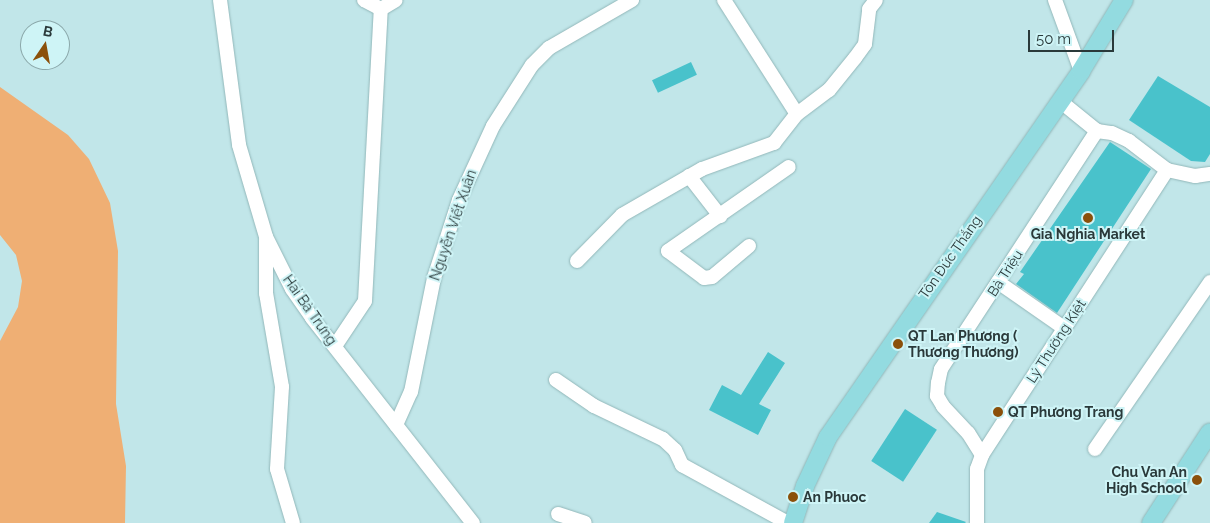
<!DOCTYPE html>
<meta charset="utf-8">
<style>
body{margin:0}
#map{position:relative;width:1210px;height:523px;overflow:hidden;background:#c1e6e9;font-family:Raleway,sans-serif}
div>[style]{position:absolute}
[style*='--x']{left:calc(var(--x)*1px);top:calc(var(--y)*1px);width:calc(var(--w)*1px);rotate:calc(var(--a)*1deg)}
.water>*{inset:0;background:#efaf74}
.building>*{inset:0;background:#49c2cb;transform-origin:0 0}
.roads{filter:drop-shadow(0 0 1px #92b7b9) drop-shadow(0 0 1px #92b7b9)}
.minor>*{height:14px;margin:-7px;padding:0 7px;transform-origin:7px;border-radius:7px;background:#fff}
.major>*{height:18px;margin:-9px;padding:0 9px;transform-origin:9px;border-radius:9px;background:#93dbe0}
.dots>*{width:14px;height:14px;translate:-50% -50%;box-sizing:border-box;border:2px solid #cef4f6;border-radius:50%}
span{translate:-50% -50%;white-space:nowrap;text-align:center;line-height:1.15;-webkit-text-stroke:4px #cef4f6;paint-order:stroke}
.street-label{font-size:14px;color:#2a393a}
.poi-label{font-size:14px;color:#2a393a;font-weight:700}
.left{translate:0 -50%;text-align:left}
.right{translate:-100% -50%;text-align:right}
.north{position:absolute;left:20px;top:20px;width:50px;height:50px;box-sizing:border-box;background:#cef4f6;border:1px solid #8ca9ab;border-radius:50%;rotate:12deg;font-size:14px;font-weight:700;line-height:20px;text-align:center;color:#2a393a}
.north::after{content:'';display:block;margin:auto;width:18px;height:22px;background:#8b500a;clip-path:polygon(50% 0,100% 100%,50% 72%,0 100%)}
.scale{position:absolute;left:1028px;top:30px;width:86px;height:22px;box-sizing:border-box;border:2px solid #2a393a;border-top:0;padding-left:6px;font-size:15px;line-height:18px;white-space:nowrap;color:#2a393a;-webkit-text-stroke:4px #cef4f6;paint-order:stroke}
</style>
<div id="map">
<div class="water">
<div style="clip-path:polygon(0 87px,68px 135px,89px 159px,110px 203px,118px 251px,116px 404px,126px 466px,125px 523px,0 523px,0 341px,18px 307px,22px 281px,16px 255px,0 235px)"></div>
</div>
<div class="building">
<div style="left:691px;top:62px;width:14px;height:43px;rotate:65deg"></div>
<div style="clip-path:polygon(1158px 76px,1210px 107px,1210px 154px,1205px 162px,1191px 161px,1129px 120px)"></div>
<div style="clip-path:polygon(1110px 142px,1151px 169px,1057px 313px,1016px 284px,1024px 274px,1020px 272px)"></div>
<div style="clip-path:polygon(768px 352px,785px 363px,759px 404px,771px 410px,758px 435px,709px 410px,722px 385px,741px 395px)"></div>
<div style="left:905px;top:409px;width:38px;height:62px;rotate:33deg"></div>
<div style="clip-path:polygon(937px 512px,966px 522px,965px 523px,929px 523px)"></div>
</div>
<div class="roads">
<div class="minor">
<div style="--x:220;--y:0;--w:146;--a:82.5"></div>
<div style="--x:239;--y:145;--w:96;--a:73.6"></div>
<div style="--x:266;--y:237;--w:58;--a:63.4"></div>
<div style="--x:292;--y:289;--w:35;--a:55"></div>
<div style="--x:312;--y:318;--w:261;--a:51.9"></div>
<div style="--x:364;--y:0;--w:19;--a:28"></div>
<div style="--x:381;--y:9;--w:17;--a:-31"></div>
<div style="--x:724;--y:0;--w:135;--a:57.4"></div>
<div style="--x:1055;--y:0;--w:76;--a:69.9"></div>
<div style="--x:1097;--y:131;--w:15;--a:8"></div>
<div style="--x:1112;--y:133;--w:19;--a:25"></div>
<div style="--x:1129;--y:141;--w:48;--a:37.3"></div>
<div style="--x:1167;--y:170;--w:29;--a:12"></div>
<div style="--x:1195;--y:176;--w:15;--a:-8"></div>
<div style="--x:689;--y:176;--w:51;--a:52.2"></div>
<div style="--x:266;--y:240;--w:53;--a:90"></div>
<div style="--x:266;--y:293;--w:95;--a:80.3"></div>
<div style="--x:282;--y:387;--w:82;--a:93.5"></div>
<div style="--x:277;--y:469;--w:56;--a:73.5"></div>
<div style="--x:749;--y:246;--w:48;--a:140"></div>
<div style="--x:712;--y:277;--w:8;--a:173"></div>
<div style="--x:704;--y:278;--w:45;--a:-143.1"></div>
<div style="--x:668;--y:251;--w:147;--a:-34.8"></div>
<div style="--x:577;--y:261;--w:64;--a:-45.6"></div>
<div style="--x:622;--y:215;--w:92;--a:-29.9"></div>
<div style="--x:702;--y:169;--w:77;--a:-19.9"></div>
<div style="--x:774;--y:143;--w:37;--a:-52"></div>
<div style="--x:797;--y:114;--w:40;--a:-37"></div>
<div style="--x:829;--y:90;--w:41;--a:-50.9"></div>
<div style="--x:855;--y:58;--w:17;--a:-54"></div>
<div style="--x:865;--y:44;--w:35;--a:-83"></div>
<div style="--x:869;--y:9;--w:11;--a:-52"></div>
<div style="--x:998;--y:282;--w:80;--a:34.9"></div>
<div style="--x:335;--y:346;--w:54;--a:-56.3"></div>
<div style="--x:365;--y:301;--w:292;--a:-86.9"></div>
<div style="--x:556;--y:380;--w:46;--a:34.4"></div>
<div style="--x:594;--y:406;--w:76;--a:25.6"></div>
<div style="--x:663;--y:439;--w:16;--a:43"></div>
<div style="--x:675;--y:450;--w:17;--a:65"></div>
<div style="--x:682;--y:465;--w:121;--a:28.7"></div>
<div style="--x:396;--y:425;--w:36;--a:-66"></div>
<div style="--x:411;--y:392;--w:116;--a:-78.6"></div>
<div style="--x:434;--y:278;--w:82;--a:-72.2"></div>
<div style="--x:459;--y:200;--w:81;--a:-65.3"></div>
<div style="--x:493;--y:126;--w:72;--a:-57.4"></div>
<div style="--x:532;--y:65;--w:24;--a:-45"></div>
<div style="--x:549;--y:48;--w:96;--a:-30"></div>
<div style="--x:1095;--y:449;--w:203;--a:-55.4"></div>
<div style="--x:982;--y:455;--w:26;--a:-122"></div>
<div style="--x:968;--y:433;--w:37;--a:-133"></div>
<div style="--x:943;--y:406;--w:12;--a:-121"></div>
<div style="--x:937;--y:396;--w:13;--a:-86"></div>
<div style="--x:938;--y:383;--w:14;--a:-78"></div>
<div style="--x:941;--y:369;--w:285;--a:-56.8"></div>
<div style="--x:1097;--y:131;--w:48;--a:-141"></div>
<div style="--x:558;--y:514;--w:28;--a:18"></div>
<div style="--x:977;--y:523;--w:54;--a:-90"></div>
<div style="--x:977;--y:469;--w:15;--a:-70"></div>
<div style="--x:982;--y:455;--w:340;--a:-57"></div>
</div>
<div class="major">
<div style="--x:793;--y:523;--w:39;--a:-72"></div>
<div style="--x:805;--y:486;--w:54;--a:-64.9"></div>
<div style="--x:828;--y:437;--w:445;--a:-55.3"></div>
<div style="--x:1081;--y:71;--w:83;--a:-58.8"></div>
<div style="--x:1151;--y:523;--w:108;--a:-57"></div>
</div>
</div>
<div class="dots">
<div style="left:1088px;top:218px;background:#8b500a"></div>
<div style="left:898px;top:344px;background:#8b500a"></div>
<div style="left:998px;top:412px;background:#8b500a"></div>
<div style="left:1197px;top:480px;background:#8b500a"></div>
<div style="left:793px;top:497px;background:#8b500a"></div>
</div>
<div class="street-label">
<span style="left:453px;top:225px;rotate:-71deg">Nguyễn Viết Xuân</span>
<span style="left:950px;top:257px;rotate:-55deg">Tôn Đức Thắng</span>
<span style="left:1005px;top:273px;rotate:-57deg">Bà Triệu</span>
<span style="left:310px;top:310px;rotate:55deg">Hai Bà Trưng</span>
<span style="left:1056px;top:341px;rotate:-57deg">Lý Thường Kiệt</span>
</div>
<div class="poi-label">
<span style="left:1088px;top:234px">Gia Nghia Market</span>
<span class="left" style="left:908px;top:344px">QT Lan Phương (<br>Thương Thương)</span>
<span class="left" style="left:1008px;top:412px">QT Phương Trang</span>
<span class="right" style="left:1187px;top:480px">Chu Van An<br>High School</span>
<span class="left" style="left:803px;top:497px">An Phuoc</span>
</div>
<div class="north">B</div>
<div class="scale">50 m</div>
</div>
